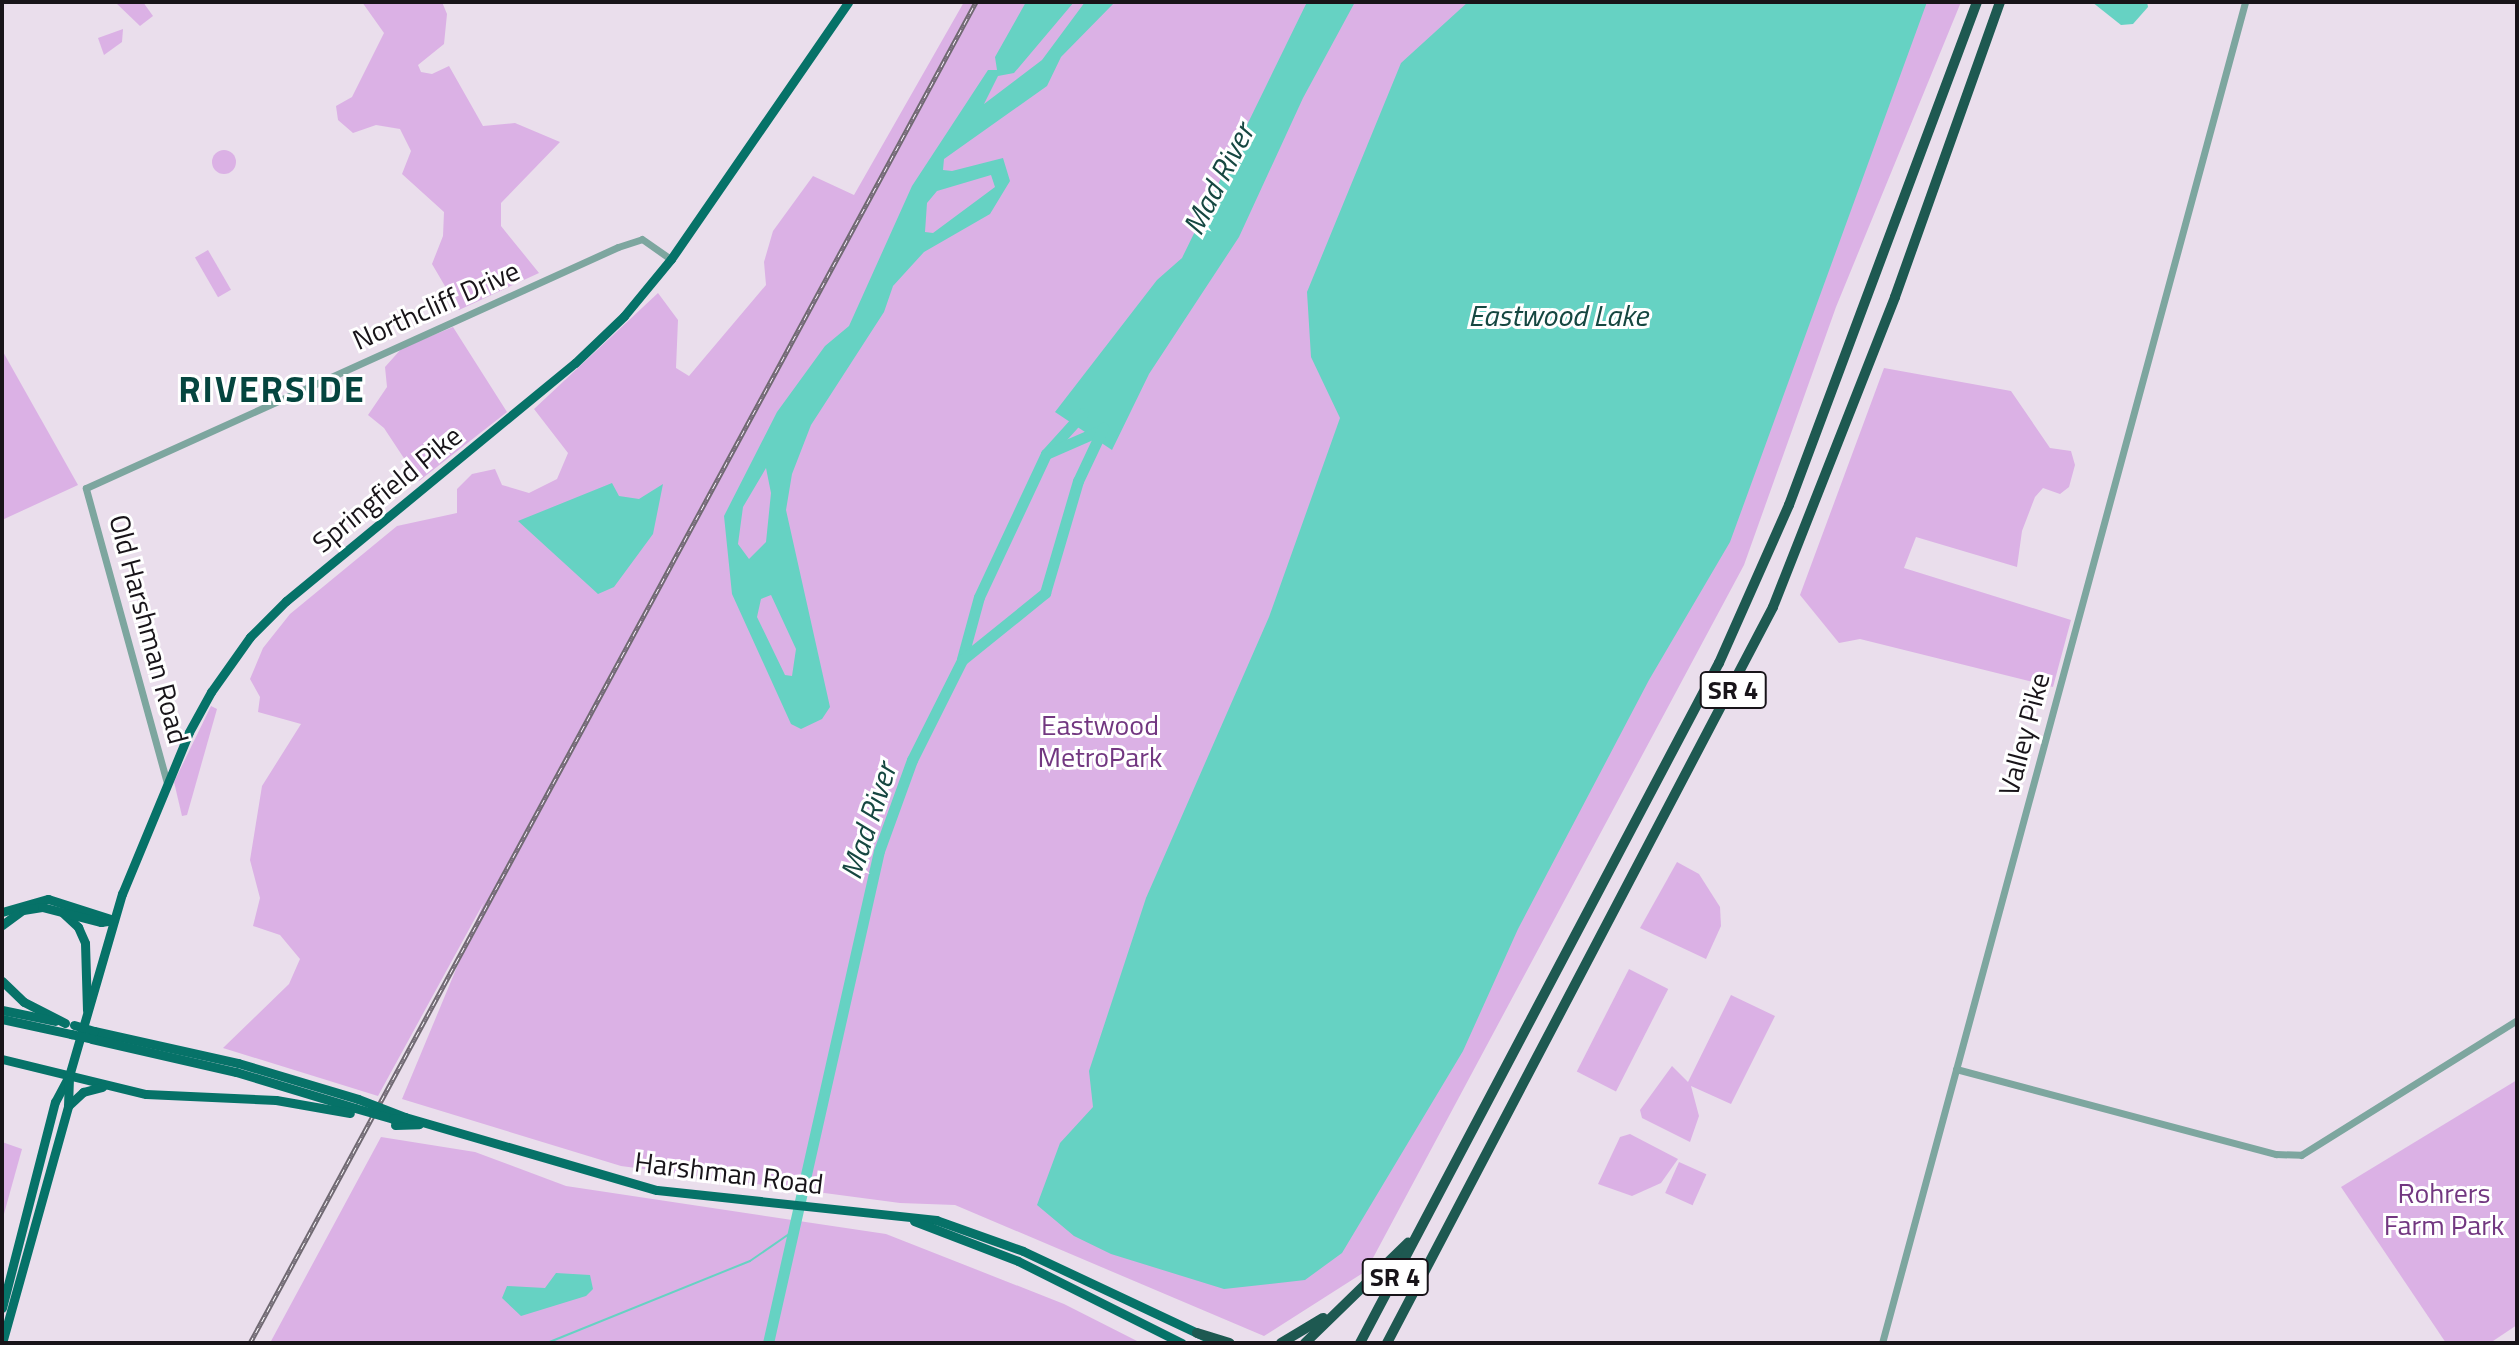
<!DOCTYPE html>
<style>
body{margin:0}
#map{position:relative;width:2519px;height:1345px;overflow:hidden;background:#eadeec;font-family:"Titillium Web",sans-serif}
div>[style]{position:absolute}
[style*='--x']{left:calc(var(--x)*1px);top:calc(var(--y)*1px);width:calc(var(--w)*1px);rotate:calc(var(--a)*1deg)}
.green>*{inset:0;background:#dbb1e5;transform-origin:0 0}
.round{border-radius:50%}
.water>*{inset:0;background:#66d2c3}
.stream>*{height:2px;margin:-1px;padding:0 1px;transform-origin:1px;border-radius:1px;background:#66d2c3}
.river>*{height:11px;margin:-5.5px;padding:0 5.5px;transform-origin:5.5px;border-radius:5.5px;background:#66d2c3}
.minor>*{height:7px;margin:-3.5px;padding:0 3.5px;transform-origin:3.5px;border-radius:3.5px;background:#7da69f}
.major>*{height:9px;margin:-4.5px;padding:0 4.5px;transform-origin:4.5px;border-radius:4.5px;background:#067268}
.highway>*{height:10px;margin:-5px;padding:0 5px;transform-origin:5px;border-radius:5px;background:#1e5951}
.rail>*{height:5px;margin-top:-2.5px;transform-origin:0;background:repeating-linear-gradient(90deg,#fff 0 6px,#706972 0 12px);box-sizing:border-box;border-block:2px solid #706972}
.major-bridge>*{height:9px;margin:-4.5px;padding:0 4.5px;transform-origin:4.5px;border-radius:4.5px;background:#067268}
span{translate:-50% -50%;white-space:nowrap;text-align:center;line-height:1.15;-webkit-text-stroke:6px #fff;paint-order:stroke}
.shield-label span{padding:2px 6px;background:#fff;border:2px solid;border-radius:6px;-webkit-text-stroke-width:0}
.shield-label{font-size:26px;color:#181419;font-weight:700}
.street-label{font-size:28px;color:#181419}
.park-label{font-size:28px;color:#723780}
.water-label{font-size:30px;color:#164741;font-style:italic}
.district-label{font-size:36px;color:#05453f;font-weight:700;letter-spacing:2px}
.frame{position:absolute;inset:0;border:4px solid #181419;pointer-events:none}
</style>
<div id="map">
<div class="green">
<div style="clip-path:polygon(115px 2px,143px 2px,153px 16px,140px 26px)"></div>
<div style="clip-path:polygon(362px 2px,442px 2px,447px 14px,444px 44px,418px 65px,421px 72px,432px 74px,449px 66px,483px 126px,515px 123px,560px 142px,501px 203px,501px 226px,539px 273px,459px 310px,432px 264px,443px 236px,444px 212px,402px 174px,411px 151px,400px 129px,376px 125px,353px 133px,338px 120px,336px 106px,352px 97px,384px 33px)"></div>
<div style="clip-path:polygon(964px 2px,1961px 2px,1836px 307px,1744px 565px,1366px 1271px,1264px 1336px,955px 1205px,900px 1203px,621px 1166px,402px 1099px,484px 902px,378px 1096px,223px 1048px,289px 984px,300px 959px,280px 935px,253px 926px,260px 898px,250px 860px,262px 786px,301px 724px,258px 712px,260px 697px,250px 679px,263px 648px,290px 614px,397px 526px,457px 513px,457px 489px,472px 474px,495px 469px,502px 485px,529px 493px,557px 479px,568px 453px,534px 409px,658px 293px,678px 320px,676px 368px,689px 376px,766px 285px,764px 262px,773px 231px,813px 176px,854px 195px)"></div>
<div style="clip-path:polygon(123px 29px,122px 42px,104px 55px,98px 38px)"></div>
<div class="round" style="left:212px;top:150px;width:24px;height:24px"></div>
<div style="left:208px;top:250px;width:46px;height:15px;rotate:60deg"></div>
<div style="clip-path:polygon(453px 327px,507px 412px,419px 481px,384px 428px,368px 415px,387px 387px,385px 367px,402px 348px)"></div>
<div style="clip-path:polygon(2px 350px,78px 485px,2px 520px)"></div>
<div style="clip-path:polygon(1884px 368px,2011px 391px,2050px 448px,2071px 451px,2075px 465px,2069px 487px,2060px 494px,2043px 488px,2035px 497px,2022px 531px,2017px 567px,1916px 537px,1904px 568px,2071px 620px,2053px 687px,1860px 639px,1839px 643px,1800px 595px)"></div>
<div style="clip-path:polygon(211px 706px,217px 709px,187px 815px,182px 816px,174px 782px)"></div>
<div style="clip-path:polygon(1677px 862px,1699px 874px,1720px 907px,1721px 926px,1706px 959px,1640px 928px)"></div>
<div style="left:1629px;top:969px;width:44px;height:115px;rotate:27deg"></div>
<div style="clip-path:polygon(1731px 995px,1775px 1016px,1731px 1104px,1691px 1086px,1699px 1116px,1690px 1142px,1642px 1118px,1640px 1110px,1672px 1066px,1688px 1082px)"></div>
<div style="clip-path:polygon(2517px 1080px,2517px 1325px,2490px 1343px,2446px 1343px,2341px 1187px)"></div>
<div style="clip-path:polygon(1630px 1134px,1678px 1159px,1661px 1183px,1632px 1196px,1598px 1184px,1620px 1137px)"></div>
<div style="clip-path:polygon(381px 1137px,475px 1152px,566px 1186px,886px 1234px,1064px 1304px,1141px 1343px,270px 1343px)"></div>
<div style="clip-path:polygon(2px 1142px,22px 1149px,2px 1221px)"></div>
<div style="left:1679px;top:1162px;width:30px;height:34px;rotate:24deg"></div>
</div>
<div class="water">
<div style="clip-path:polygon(evenodd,1026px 2px,1074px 2px,1014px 73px,998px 76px,984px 104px,1042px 60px,1085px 2px,1115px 2px,1061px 57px,1047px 86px,944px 159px,943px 170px,952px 171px,1003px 158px,1010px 181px,990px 214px,924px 252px,893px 286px,884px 312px,811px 425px,792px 474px,786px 510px,830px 707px,822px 719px,801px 729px,791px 724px,732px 594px,724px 516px,777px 412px,825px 346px,849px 326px,912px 186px,988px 70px,997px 70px,995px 57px,1026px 2px,991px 175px,995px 187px,933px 233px,925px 232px,927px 203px,937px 191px,991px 175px,1026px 2px,766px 468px,771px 493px,766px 542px,749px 559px,738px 544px,743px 507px,766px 468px,1026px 2px,771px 595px,796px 649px,792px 676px,785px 675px,757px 617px,761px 599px,771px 595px)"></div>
<div style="clip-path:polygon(1307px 2px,1355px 2px,1303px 98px,1239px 237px,1149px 374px,1112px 450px,1055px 412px,1157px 280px,1182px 258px)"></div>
<div style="clip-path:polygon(1468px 2px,1927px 2px,1730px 542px,1649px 680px,1518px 929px,1463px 1051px,1342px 1253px,1305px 1280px,1224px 1289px,1111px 1254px,1074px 1236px,1037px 1205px,1060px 1143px,1093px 1107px,1089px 1071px,1146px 898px,1269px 617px,1340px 418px,1311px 357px,1307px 292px,1401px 63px)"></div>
<div style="clip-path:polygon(2092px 2px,2147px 2px,2148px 7px,2133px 24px,2121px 25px)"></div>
<div style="clip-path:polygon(612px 483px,619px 496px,639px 499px,663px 484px,653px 534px,614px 587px,598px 594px,518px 521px)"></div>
<div style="clip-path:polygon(556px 1273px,590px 1275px,593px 1289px,586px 1296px,521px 1316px,502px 1298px,507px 1286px,545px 1288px)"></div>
</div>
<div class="stream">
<div style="--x:547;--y:1343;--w:219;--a:-22"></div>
<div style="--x:750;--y:1261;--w:51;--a:-34.6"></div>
</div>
<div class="river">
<div style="--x:1046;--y:454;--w:55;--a:-47.9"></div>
<div style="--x:962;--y:659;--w:64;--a:-74.7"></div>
<div style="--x:979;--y:597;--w:158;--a:-64.9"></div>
<div style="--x:1046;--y:454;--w:60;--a:-23.6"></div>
<div style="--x:768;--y:1343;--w:504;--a:-77.29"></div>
<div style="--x:879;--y:851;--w:97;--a:-70.1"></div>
<div style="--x:912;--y:760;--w:112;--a:-63.4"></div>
<div style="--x:962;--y:660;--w:107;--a:-38.9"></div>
<div style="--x:1045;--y:593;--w:117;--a:-73.6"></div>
<div style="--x:1078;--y:481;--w:59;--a:-64.7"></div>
</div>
<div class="minor">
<div style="--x:167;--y:783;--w:306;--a:-105.4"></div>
<div style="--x:86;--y:488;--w:584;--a:-24.37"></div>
<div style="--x:618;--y:247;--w:25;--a:-18"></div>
<div style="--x:642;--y:239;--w:35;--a:35"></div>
<div style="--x:1956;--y:1069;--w:331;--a:14.9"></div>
<div style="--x:2276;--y:1154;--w:25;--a:2"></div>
<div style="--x:2301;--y:1155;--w:255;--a:-32"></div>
<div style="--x:1882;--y:1343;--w:1389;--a:-74.85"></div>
</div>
<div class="major">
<div style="--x:2;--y:912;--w:48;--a:-15.8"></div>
<div style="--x:48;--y:899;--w:69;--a:17.7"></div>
<div style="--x:63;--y:913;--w:21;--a:43"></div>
<div style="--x:78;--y:927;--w:17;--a:66"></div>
<div style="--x:85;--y:943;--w:67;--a:88.3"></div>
<div style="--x:2;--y:925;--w:26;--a:-36"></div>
<div style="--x:23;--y:910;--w:19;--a:-9"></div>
<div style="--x:42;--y:907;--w:61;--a:14.3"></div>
<div style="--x:101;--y:922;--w:13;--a:-9"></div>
<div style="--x:2;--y:981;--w:30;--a:44"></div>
<div style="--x:24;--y:1002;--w:46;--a:27.1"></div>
<div style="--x:2;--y:1010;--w:54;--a:11.7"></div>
<div style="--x:2;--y:1019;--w:71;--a:12.3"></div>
<div style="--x:94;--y:1031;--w:148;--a:12.5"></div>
<div style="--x:238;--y:1063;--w:125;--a:16.7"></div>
<div style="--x:92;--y:1039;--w:148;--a:12.9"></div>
<div style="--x:236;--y:1072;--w:124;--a:16.8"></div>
<div style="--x:2;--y:1059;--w:148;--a:13.7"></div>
<div style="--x:146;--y:1094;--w:130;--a:2.6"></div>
<div style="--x:276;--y:1100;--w:75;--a:10"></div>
<div style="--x:68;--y:1106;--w:21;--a:-43"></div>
<div style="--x:83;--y:1092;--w:20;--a:-15"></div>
<div style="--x:405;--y:1117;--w:262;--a:16.2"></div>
<div style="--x:657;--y:1190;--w:281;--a:6.1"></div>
<div style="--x:936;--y:1220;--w:92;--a:19.6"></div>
<div style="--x:1023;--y:1251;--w:200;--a:25.2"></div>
<div style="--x:395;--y:1125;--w:24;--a:-2"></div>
<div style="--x:914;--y:1221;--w:111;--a:21"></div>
<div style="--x:1018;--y:1261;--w:183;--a:26.6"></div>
<div style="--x:2;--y:1308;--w:213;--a:-75.6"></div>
<div style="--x:55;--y:1102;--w:30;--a:-62"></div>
<div style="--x:69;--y:1076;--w:190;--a:-73.8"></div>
<div style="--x:122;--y:894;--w:175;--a:-67.5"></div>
<div style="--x:189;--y:732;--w:46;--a:-61.2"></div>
<div style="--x:211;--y:692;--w:67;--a:-54.7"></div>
<div style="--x:250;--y:637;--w:51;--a:-45"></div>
<div style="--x:286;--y:601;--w:374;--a:-39.5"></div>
<div style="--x:575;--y:363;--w:68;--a:-43.8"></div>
<div style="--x:624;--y:316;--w:74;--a:-50.5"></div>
<div style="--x:671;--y:259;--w:312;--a:-55.4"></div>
<div style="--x:2;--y:1343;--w:246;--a:-74.4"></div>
<div style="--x:68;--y:1106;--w:26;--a:-88"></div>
</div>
<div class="highway">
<div style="--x:1197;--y:1333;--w:34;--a:17"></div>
<div style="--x:1281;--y:1343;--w:49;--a:-30.8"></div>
<div style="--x:1305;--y:1343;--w:144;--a:-44.2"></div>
<div style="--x:1360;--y:1343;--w:769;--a:-62.17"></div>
<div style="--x:1719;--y:663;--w:173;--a:-66.1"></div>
<div style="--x:1789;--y:505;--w:537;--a:-69.51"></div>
<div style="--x:1387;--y:1343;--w:831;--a:-62.32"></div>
<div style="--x:1773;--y:607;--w:333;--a:-68.5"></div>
<div style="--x:1895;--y:297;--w:313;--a:-70.4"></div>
</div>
<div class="rail">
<div style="--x:250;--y:1343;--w:1525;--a:-61.57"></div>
</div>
<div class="major-bridge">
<div style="--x:74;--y:1025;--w:21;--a:17"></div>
<div style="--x:71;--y:1034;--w:22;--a:13"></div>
<div style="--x:358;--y:1099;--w:50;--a:21"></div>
<div style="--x:355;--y:1108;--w:40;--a:16"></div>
<div style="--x:393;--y:1119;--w:12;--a:-9"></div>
</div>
<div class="shield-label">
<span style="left:1733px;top:690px">SR 4</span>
<span style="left:1395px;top:1277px">SR 4</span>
</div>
<div class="street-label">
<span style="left:436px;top:305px;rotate:-24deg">Northcliff Drive</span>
<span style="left:387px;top:489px;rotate:-39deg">Springfield Pike</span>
<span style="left:149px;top:629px;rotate:75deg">Old Harshman Road</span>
<span style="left:2024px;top:734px;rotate:-75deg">Valley Pike</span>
<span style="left:729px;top:1173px;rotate:7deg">Harshman Road</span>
</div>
<div class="park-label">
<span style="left:1100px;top:741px">Eastwood<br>MetroPark</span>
<span style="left:2444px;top:1209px">Rohrers<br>Farm Park</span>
</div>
<div class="water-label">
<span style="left:1218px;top:179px;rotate:-63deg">Mad River</span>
<span style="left:1558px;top:315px">Eastwood Lake</span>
<span style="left:868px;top:821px;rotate:-72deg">Mad River</span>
</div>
<div class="district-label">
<span style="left:272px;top:389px">RIVERSIDE</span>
</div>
<div class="frame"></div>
</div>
